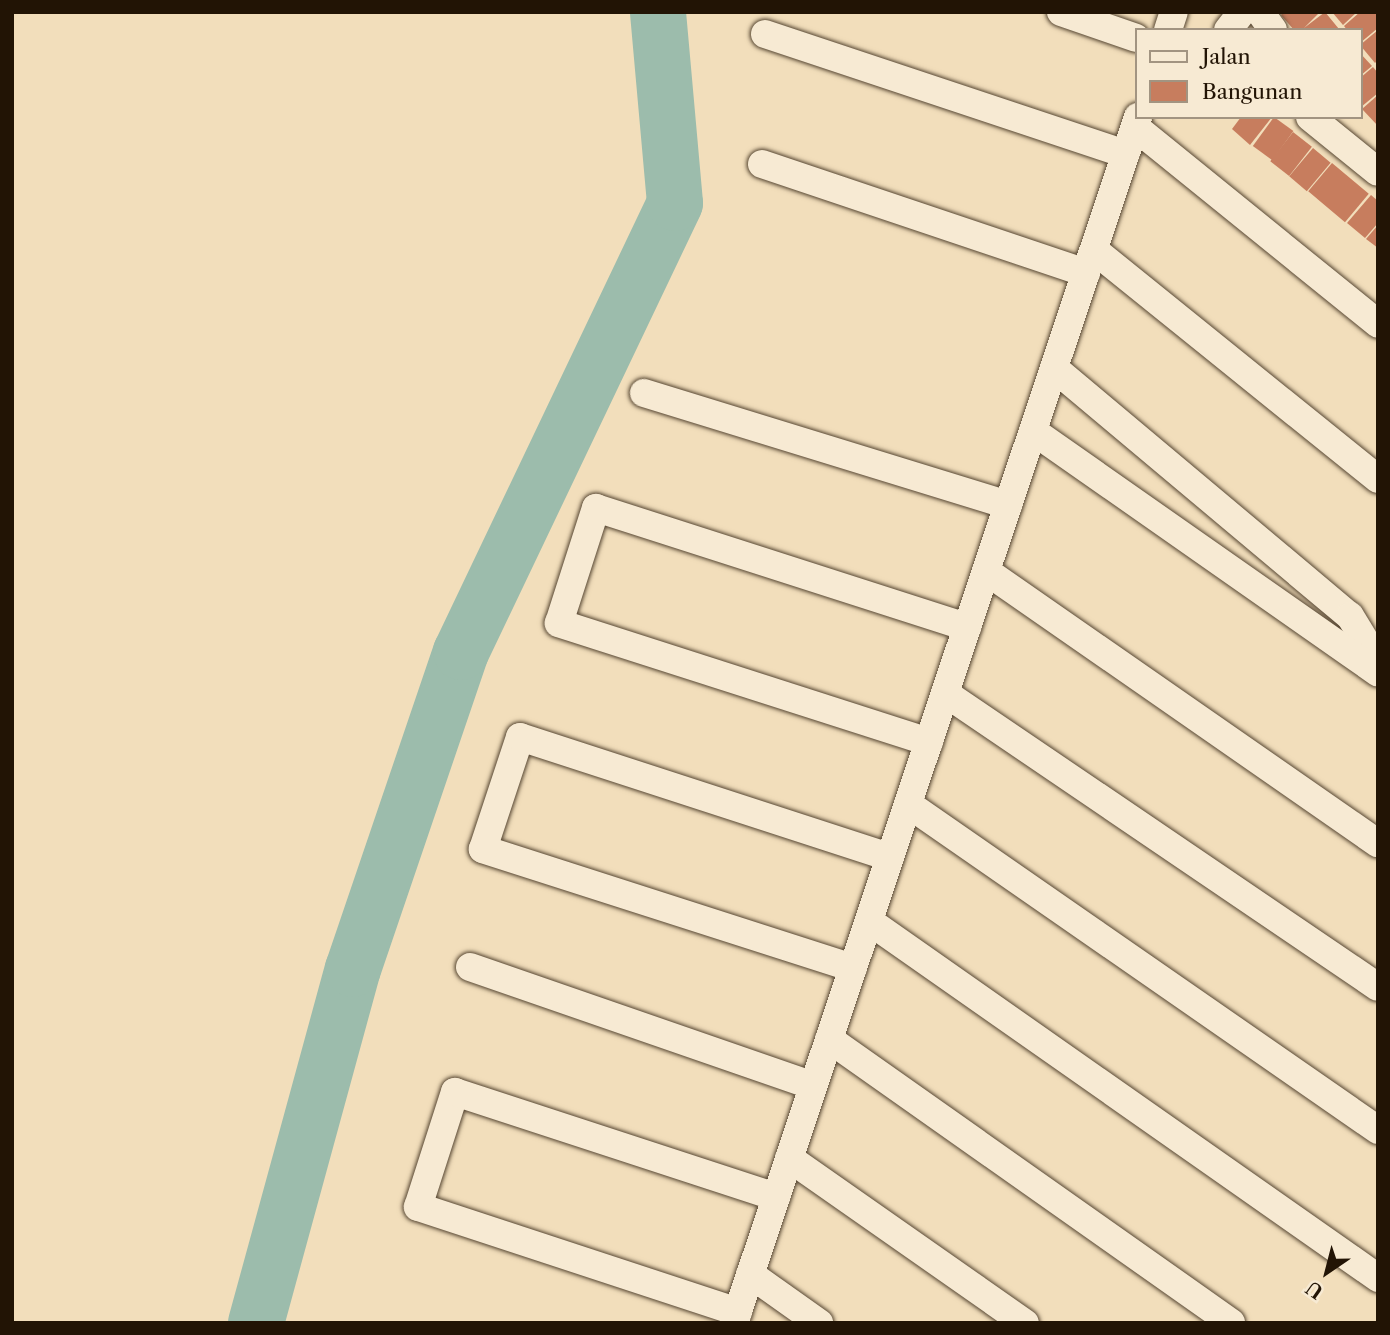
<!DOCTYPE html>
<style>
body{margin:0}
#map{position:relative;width:1390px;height:1335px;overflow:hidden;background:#f2debb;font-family:"Libre Caslon Text",serif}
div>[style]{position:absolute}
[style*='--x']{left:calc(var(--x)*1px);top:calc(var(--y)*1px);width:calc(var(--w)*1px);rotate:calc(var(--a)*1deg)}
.river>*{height:56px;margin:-28px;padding:0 28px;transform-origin:28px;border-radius:28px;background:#9cbcac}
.building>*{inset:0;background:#c77d5e;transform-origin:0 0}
.roads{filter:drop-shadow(0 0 2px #564632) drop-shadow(0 0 2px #564632)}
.minor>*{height:28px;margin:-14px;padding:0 14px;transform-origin:14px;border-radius:14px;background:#f7ead3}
span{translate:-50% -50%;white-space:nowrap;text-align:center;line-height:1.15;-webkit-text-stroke:5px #f7ead3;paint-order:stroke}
.frame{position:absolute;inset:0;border:14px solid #221405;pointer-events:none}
.legend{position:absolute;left:1135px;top:28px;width:228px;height:91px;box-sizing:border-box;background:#f7ead3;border:2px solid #a29481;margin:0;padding:9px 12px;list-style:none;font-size:21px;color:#221405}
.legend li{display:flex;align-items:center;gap:14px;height:35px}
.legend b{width:35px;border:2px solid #a29481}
.north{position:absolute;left:1292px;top:1237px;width:70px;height:70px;-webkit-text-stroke:5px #f7ead3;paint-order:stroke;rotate:215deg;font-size:19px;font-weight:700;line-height:28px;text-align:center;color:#221405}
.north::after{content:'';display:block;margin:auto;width:24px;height:32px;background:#221405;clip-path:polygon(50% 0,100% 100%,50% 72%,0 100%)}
</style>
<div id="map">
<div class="river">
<div style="--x:256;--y:1323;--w:367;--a:-74.7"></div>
<div style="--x:353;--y:969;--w:335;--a:-71.2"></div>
<div style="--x:461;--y:652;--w:497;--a:-64.5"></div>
<div style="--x:675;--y:203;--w:192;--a:-95.1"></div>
</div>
<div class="building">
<div style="clip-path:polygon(1284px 12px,1320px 12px,1304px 28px,1325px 12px,1339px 29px,1294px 30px,1281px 15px)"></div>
<div style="clip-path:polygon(1332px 12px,1357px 12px,1343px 25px)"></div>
<div style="clip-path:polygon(1360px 12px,1378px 12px,1378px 28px,1360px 43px,1360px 30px,1347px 30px,1344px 26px)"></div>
<div style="clip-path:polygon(1378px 30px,1378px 60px,1375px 63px,1360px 45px)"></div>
<div style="clip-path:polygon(1360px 53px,1372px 66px,1360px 76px)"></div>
<div style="clip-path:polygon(1373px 67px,1378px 73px,1378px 93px,1361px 107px,1360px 78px)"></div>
<div style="clip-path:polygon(1378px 95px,1378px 126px,1362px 109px)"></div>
<div style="clip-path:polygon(1241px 117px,1272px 117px,1250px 145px,1232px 129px)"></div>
<div style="left:1274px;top:117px;width:24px;height:36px;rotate:36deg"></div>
<div style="left:1293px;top:132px;width:24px;height:37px;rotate:38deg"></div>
<div style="left:1313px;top:148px;width:23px;height:37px;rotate:40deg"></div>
<div style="left:1332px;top:163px;width:48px;height:37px;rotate:40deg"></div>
<div style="clip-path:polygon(1371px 195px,1378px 201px,1378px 223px,1365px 238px,1347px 223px)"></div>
<div style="clip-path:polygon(1378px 225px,1378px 248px,1366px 239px)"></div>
</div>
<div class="roads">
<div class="minor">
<div style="--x:1061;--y:12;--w:79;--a:19.1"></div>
<div style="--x:1260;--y:12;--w:22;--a:54"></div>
<div style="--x:1168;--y:30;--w:19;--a:-72"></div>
<div style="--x:1228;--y:30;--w:23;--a:-52"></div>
<div style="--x:765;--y:34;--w:380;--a:18.4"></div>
<div style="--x:1310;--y:117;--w:87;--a:39"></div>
<div style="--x:1135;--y:127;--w:313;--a:39"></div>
<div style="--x:762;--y:164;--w:342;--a:18.6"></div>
<div style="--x:1094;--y:250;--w:365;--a:38.9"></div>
<div style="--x:1054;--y:368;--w:386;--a:40"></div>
<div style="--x:1350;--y:616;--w:54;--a:58.7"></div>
<div style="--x:644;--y:393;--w:381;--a:17.1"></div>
<div style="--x:1033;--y:431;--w:421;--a:35"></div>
<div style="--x:986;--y:571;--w:477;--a:34.8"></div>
<div style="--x:945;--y:693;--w:523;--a:34.18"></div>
<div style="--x:929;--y:742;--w:389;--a:-162.2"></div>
<div style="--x:559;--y:623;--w:121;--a:-72.2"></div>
<div style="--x:596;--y:508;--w:390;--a:17.8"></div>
<div style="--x:908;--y:804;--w:572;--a:34.75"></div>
<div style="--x:869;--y:921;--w:622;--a:35.04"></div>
<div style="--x:470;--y:967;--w:363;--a:19.1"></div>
<div style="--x:853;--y:968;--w:389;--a:-162.2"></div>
<div style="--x:483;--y:849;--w:118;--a:-71.7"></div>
<div style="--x:520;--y:737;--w:389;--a:18"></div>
<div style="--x:829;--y:1039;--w:492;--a:35.2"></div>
<div style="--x:789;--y:1158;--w:288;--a:35"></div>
<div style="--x:750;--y:1274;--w:85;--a:35.4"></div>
<div style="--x:738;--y:1312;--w:337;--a:-161.8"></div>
<div style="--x:418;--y:1207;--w:121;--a:-72.2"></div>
<div style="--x:455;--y:1092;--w:338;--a:18.1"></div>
<div style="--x:734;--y:1323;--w:1272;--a:-71.48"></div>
</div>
</div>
<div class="frame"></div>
<ul class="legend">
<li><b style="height:9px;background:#f7ead3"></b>Jalan</li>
<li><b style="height:19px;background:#c77d5e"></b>Bangunan</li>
</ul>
<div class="north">U</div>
</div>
